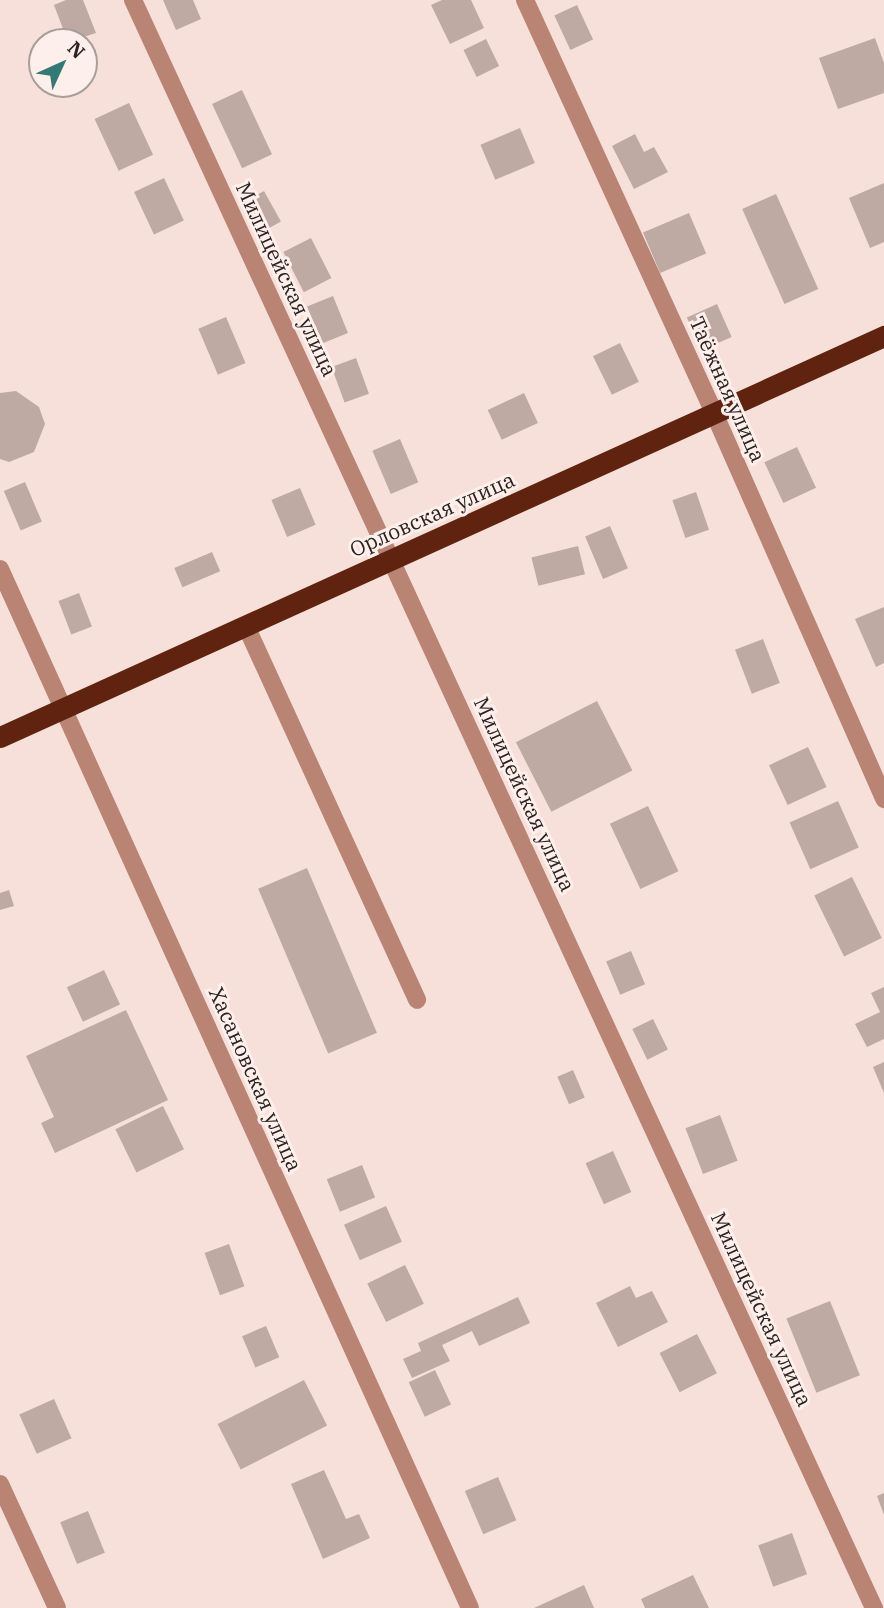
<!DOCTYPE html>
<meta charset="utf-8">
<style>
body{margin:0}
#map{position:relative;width:884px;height:1608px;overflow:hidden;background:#f6e0d9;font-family:"IBM Plex Serif",serif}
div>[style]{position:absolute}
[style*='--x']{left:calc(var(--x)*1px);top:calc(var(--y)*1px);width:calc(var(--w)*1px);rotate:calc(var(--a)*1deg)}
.building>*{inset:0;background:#bfaaa3;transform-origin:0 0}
.minor>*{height:18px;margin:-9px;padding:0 9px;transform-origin:9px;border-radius:9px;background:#b98473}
.highway>*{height:21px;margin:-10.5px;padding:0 10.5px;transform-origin:10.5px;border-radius:10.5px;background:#60230f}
span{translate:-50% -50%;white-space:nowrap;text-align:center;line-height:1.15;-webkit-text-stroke:6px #fdefeb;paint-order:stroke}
.street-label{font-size:21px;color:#2b2320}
.north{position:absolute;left:28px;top:28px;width:70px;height:70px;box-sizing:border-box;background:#fdefeb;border:2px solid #a99d9a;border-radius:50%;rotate:45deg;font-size:19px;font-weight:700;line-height:28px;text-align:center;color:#2b2320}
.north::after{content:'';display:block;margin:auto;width:24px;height:32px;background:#327a75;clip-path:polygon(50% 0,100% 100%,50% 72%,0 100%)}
</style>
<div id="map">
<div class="building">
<div style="clip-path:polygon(66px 0,83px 0,96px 33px,68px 42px,54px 5px)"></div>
<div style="clip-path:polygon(163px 0,193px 0,201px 19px,176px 30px)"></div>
<div style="clip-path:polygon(442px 0,471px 0,484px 28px,450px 44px,431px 5px)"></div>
<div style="left:577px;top:5px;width:38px;height:25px;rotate:65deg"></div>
<div style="clip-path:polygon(875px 38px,884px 63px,884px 93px,838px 109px,819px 58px)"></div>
<div style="left:486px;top:39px;width:30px;height:25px;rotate:64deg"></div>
<div style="left:242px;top:90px;width:71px;height:33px;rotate:65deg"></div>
<div style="left:129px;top:103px;width:57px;height:38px;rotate:65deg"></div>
<div style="left:520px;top:128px;width:38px;height:43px;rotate:67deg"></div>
<div style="clip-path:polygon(635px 134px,644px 152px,654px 147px,668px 172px,634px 189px,612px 146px)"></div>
<div style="left:164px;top:178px;width:47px;height:33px;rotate:65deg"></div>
<div style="clip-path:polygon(884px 183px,884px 242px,870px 248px,849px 198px)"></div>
<div style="left:264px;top:191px;width:35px;height:22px;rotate:61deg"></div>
<div style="left:776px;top:194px;width:104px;height:37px;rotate:66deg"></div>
<div style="left:689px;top:213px;width:44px;height:50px;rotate:67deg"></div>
<div style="left:311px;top:238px;width:45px;height:31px;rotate:63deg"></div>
<div style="left:333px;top:296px;width:40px;height:28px;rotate:68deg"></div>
<div style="left:717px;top:304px;width:36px;height:33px;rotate:66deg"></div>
<div style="left:226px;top:317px;width:50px;height:30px;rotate:67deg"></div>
<div style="left:620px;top:343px;width:43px;height:30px;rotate:64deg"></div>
<div style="left:356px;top:358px;width:38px;height:26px;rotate:70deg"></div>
<div style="clip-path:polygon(16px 391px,39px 407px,45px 424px,34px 452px,9px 462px,0 459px,0 393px)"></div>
<div style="left:524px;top:393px;width:33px;height:40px;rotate:65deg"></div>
<div style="left:400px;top:439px;width:47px;height:30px;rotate:67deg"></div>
<div style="left:797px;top:447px;width:45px;height:36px;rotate:65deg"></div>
<div style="left:25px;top:482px;width:43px;height:23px;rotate:67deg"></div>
<div style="left:300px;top:488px;width:40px;height:31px;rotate:67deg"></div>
<div style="left:696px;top:492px;width:40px;height:25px;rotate:71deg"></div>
<div style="left:610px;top:526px;width:46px;height:27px;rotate:67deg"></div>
<div style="left:578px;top:546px;width:29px;height:48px;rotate:76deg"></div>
<div style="left:212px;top:552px;width:21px;height:41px;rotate:67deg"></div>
<div style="left:79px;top:593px;width:36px;height:22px;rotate:69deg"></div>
<div style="clip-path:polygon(884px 607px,884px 663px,876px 667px,855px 619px)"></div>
<div style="left:763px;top:639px;width:47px;height:30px;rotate:69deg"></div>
<div style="left:597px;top:701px;width:78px;height:91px;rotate:63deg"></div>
<div style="left:808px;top:747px;width:44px;height:43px;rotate:65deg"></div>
<div style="left:838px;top:801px;width:51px;height:53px;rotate:66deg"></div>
<div style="left:648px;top:806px;width:72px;height:42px;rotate:65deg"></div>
<div style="left:307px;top:868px;width:179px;height:53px;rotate:67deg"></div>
<div style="left:852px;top:877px;width:68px;height:42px;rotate:64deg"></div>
<div style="clip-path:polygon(9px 890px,14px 906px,0 910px,0 893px)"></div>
<div style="left:631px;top:951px;width:36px;height:27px;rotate:67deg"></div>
<div style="left:104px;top:970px;width:38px;height:41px;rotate:65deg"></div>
<div style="clip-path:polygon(884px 987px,884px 1039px,867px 1047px,855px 1024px,880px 1012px,871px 993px)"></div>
<div style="clip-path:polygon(126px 1010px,168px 1100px,55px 1153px,41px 1123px,54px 1117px,26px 1056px)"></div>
<div style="left:653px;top:1019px;width:34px;height:23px;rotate:64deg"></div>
<div style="clip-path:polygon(884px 1062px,884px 1093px,873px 1067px)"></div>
<div style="left:573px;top:1070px;width:30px;height:17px;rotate:67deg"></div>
<div style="left:163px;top:1106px;width:48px;height:53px;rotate:64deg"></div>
<div style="left:720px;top:1115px;width:49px;height:37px;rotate:69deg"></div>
<div style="left:613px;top:1151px;width:45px;height:30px;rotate:66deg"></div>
<div style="left:362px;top:1165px;width:35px;height:38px;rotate:68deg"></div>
<div style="left:386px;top:1206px;width:39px;height:46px;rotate:66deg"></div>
<div style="left:229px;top:1244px;width:45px;height:26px;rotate:70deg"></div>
<div style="left:405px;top:1265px;width:43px;height:42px;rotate:64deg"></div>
<div style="clip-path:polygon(630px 1286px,636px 1298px,652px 1291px,668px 1322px,618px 1347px,596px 1303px)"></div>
<div style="clip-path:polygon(518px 1297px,530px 1323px,479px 1346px,472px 1331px,442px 1345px,450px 1361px,412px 1378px,403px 1359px,421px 1351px,418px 1343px)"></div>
<div style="left:830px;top:1301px;width:80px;height:47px;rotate:68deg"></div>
<div style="left:266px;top:1326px;width:34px;height:26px;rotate:67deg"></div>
<div style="left:697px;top:1334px;width:44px;height:42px;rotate:63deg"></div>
<div style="left:435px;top:1370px;width:38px;height:29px;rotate:65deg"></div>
<div style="left:304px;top:1380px;width:51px;height:97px;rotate:63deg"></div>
<div style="left:54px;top:1399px;width:43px;height:38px;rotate:66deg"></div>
<div style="clip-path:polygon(324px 1470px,346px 1519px,359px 1514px,370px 1538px,323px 1559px,291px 1484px)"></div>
<div style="left:498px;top:1477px;width:47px;height:36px;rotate:67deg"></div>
<div style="clip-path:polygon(884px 1493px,884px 1515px,877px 1496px)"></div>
<div style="left:88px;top:1511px;width:45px;height:30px;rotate:68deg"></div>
<div style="left:792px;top:1533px;width:44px;height:36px;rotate:70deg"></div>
<div style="clip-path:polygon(693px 1575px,709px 1608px,645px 1608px,641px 1599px)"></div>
<div style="clip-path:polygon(584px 1585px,594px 1608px,534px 1608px)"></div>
</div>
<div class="minor">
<div style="--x:133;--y:0;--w:1771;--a:65.26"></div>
<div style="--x:525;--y:0;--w:454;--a:65.4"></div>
<div style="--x:714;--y:413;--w:422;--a:66.2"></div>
<div style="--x:0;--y:569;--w:1140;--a:65.66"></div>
<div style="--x:246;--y:626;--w:411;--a:65.4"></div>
<div style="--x:0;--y:1484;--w:136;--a:65.3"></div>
</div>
<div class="highway">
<div style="--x:0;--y:737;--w:971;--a:-24.4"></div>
</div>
<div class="street-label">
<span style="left:287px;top:279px;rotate:65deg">Милицейская улица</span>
<span style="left:728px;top:389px;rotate:66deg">Таёжная улица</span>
<span style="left:432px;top:514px;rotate:-24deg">Орловская улица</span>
<span style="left:525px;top:794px;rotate:65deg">Милицейская улица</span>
<span style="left:256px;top:1079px;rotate:66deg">Хасановская улица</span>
<span style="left:762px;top:1309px;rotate:65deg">Милицейская улица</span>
</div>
<div class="north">N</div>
</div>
